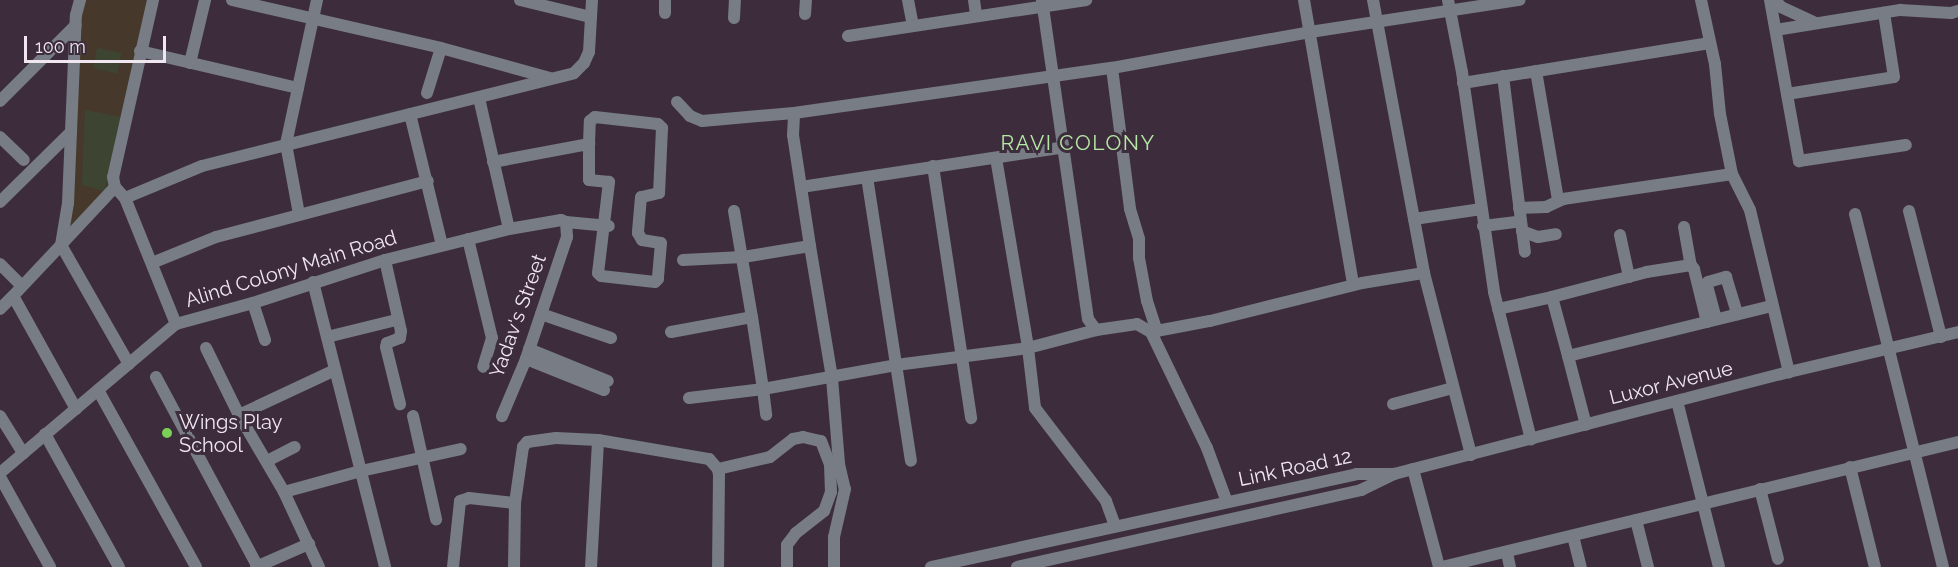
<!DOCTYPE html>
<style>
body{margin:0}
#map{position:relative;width:1958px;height:567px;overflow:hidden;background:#3d2d3c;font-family:Raleway,sans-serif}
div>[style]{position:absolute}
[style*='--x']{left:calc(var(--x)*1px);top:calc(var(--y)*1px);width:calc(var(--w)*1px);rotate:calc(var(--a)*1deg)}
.education>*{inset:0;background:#47382c}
.green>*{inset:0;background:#3d4432;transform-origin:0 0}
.minor>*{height:12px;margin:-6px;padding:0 6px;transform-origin:6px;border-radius:6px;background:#777c85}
.dots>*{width:16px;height:16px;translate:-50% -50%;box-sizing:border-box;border:3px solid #3d2d3c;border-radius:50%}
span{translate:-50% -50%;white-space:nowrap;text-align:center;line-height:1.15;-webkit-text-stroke:6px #3d2d3c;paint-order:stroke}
.street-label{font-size:20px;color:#f1e7f0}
.poi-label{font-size:20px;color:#f1e7f0}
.left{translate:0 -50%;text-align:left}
.neighbourhood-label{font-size:21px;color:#b7e7a6;letter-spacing:1.5px}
.scale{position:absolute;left:24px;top:36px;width:142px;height:27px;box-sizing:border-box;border:3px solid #f1e7f0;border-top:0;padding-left:8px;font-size:18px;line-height:21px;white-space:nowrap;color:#f1e7f0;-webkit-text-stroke:4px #3d2d3c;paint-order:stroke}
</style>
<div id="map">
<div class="education">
<div style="clip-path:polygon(80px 0,153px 0,115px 187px,61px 245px)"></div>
</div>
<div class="green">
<div style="left:97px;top:48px;width:25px;height:21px;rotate:11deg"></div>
<div style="clip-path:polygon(85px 110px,121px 117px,105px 191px,82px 185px)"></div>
</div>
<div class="minor">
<div style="--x:153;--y:0;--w:181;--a:102.7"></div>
<div style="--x:113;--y:177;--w:10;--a:79"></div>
<div style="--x:115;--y:187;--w:15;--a:48"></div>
<div style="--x:125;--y:198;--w:136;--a:68"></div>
<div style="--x:232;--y:0;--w:214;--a:12.9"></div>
<div style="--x:441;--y:48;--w:113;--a:15.4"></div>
<div style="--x:520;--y:0;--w:73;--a:13.5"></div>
<div style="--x:665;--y:0;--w:13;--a:90"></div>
<div style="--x:908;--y:0;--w:26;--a:79"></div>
<div style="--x:974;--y:0;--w:15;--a:82"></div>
<div style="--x:1042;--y:0;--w:322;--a:81.8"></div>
<div style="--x:1088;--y:319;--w:14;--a:54"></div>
<div style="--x:1096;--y:330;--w:41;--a:-8.3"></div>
<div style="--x:1137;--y:324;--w:16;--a:30"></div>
<div style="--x:1304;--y:0;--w:289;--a:80.2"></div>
<div style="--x:1373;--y:0;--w:278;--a:79.4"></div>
<div style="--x:1448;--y:0;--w:73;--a:79"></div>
<div style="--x:1462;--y:72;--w:222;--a:81.7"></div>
<div style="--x:1494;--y:292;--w:152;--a:75.9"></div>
<div style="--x:1701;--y:0;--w:66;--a:77.7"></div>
<div style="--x:1715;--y:64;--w:50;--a:84.3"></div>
<div style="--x:1720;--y:114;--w:61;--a:78.7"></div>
<div style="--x:1732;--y:174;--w:40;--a:63.4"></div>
<div style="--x:1750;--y:210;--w:167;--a:76.5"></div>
<div style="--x:1770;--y:0;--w:164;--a:79.8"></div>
<div style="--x:1799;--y:161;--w:108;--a:-8.5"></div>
<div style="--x:1775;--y:0;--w:9;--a:49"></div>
<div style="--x:1781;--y:7;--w:38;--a:25"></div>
<div style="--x:805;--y:14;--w:14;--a:-86"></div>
<div style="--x:734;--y:18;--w:18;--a:-87"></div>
<div style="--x:1776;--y:30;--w:126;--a:-9.2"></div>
<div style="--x:1900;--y:10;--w:51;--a:3.4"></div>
<div style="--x:1951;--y:13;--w:7;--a:-16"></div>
<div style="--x:848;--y:36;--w:241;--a:-8.6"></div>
<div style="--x:140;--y:51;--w:162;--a:13.2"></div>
<div style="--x:298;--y:88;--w:90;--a:-77.8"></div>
<div style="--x:190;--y:63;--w:65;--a:-76.6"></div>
<div style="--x:1112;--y:68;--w:142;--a:82.7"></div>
<div style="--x:1130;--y:209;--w:31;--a:73"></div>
<div style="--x:1139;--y:239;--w:19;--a:90"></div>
<div style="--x:1139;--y:258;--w:44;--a:79.5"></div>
<div style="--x:1147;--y:301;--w:32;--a:72"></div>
<div style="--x:1536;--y:71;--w:131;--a:80.3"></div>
<div style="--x:1503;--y:76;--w:177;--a:82.9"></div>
<div style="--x:1463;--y:83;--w:250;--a:-9.2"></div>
<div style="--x:298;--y:88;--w:57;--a:102.1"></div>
<div style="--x:286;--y:144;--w:71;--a:79.5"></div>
<div style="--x:427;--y:93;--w:47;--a:-72.7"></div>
<div style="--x:1787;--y:94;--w:108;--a:-9"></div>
<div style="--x:1894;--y:77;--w:65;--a:-98.9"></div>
<div style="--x:479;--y:98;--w:134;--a:77.1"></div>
<div style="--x:0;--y:101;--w:107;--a:-45"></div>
<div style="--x:677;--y:102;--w:19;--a:47"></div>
<div style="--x:690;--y:116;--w:13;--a:23"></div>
<div style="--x:702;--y:121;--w:92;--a:-5"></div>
<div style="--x:410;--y:114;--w:135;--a:76.3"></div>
<div style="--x:0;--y:137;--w:33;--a:44"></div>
<div style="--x:996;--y:158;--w:193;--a:80.4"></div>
<div style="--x:1028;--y:348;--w:60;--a:83.3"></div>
<div style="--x:1035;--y:408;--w:117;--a:52.6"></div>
<div style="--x:1106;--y:501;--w:27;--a:70"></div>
<div style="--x:493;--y:162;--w:98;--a:-10.6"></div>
<div style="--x:589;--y:144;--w:23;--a:-88"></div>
<div style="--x:590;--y:121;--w:6;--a:-39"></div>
<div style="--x:595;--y:117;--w:63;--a:6.3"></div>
<div style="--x:658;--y:124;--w:6;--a:45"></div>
<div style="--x:662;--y:128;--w:65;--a:92.6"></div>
<div style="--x:659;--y:193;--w:18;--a:167"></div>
<div style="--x:641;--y:197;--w:36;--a:95"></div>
<div style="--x:638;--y:233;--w:8;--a:60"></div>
<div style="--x:642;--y:240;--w:19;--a:9"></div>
<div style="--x:661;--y:243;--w:36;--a:95"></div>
<div style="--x:658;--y:279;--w:4;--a:135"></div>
<div style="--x:655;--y:282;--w:54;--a:-173.7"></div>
<div style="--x:601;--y:276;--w:4;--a:-135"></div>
<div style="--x:598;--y:273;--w:92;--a:-83.1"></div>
<div style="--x:609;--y:182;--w:20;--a:-174"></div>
<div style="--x:589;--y:180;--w:36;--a:-90"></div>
<div style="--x:933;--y:166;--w:255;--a:81.4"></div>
<div style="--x:867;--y:177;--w:287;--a:81.2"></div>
<div style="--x:115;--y:187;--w:79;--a:133"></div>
<div style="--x:61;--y:245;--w:137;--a:60.3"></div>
<div style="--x:801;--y:187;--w:266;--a:-8.6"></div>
<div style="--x:125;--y:198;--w:83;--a:-22.6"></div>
<div style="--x:202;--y:166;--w:383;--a:-14"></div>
<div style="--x:574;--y:73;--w:14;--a:-45"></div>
<div style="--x:584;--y:63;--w:12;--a:-66"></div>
<div style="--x:589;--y:52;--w:52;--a:-86.7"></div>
<div style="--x:0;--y:202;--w:100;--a:-44.6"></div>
<div style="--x:1519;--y:208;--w:27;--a:-2"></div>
<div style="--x:1546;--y:207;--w:19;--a:-25"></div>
<div style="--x:1563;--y:199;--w:171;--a:-8.4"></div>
<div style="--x:734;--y:211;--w:108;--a:80.4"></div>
<div style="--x:1909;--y:211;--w:130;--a:75.7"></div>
<div style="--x:1855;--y:214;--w:364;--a:76"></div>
<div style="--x:1414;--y:219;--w:68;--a:-8.5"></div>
<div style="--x:566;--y:222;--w:43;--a:5.3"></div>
<div style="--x:1483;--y:226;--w:38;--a:-7"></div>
<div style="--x:1684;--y:227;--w:39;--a:80"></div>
<div style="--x:1522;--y:231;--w:17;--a:21"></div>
<div style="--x:1538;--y:237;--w:18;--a:-9"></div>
<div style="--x:1620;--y:235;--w:43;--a:77.9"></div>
<div style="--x:468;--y:239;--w:102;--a:76.4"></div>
<div style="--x:492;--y:338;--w:30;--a:107"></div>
<div style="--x:810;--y:246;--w:112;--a:-98.7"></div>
<div style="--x:793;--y:135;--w:22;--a:-87"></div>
<div style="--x:794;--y:113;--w:321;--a:-8.1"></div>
<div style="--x:1112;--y:68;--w:201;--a:-10.3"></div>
<div style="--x:1310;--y:32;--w:212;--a:-8.7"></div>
<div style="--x:385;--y:260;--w:73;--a:77.3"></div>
<div style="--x:401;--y:331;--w:7;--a:98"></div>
<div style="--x:400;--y:338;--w:14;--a:159"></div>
<div style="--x:387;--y:343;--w:4;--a:104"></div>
<div style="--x:386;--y:347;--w:59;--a:76.2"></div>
<div style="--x:683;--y:260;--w:60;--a:-2.9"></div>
<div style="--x:743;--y:257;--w:68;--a:-9.3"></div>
<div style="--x:810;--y:246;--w:134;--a:80.5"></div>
<div style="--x:832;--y:378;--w:86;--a:85.3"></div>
<div style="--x:839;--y:464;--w:26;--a:77"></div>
<div style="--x:845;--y:489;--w:49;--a:102.9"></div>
<div style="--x:834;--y:537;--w:30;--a:90"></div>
<div style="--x:152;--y:263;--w:69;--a:-22.1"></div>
<div style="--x:216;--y:237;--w:219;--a:-14.8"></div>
<div style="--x:0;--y:264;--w:31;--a:45"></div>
<div style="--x:313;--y:282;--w:294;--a:75.8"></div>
<div style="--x:253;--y:303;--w:39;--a:72"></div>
<div style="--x:0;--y:309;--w:18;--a:-45"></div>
<div style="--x:1498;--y:309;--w:55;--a:-12.5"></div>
<div style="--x:541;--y:314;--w:74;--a:18.9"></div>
<div style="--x:1716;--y:319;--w:35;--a:-105"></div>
<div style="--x:1707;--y:285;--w:3;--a:-72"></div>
<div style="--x:1708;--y:282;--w:19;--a:-16"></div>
<div style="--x:1726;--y:277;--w:39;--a:73"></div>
<div style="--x:1707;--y:322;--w:55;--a:-103.8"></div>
<div style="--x:1694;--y:269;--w:5;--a:-127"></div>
<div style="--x:1691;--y:265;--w:45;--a:171"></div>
<div style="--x:1647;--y:272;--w:98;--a:165.3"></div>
<div style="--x:1552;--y:297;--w:61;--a:74.8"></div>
<div style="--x:1568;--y:356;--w:210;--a:-13.8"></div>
<div style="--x:671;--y:332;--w:82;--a:-10.5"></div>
<div style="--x:752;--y:317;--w:73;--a:81.3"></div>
<div style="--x:763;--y:389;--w:135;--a:-10.2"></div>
<div style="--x:896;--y:365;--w:133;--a:-7.3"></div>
<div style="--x:1028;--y:348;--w:70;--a:-14.8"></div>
<div style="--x:327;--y:337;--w:67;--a:-13.8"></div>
<div style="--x:206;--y:348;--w:75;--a:63.8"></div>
<div style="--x:239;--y:415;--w:89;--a:59.7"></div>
<div style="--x:284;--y:492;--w:83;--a:65"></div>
<div style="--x:529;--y:349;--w:85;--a:22.1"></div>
<div style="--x:1568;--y:356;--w:71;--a:75.4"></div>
<div style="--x:526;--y:359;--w:84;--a:21.7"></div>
<div style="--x:156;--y:377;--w:216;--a:61.8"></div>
<div style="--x:98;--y:390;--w:202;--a:61"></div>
<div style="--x:689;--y:398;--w:75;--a:-6.9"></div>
<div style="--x:763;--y:389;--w:26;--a:83"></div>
<div style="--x:1677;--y:401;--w:171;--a:75.8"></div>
<div style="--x:1393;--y:404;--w:62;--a:-14.9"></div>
<div style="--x:76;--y:409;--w:129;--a:-119.1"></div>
<div style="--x:13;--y:296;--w:70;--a:-46.7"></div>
<div style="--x:61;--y:245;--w:43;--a:-80.5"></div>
<div style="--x:68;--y:203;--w:188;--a:-87.6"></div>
<div style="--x:76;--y:15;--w:16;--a:-75"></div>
<div style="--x:239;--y:415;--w:106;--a:-25.1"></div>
<div style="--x:0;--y:416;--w:44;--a:58.1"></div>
<div style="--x:413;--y:416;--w:106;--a:77.4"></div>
<div style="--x:45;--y:434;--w:152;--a:60.9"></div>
<div style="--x:267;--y:461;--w:31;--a:-27"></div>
<div style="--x:1850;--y:467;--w:103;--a:76"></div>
<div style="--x:718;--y:469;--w:53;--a:-13"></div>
<div style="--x:770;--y:457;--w:29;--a:-38"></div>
<div style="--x:793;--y:439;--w:10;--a:-11"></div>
<div style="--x:803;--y:437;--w:18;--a:13"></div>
<div style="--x:821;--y:441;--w:25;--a:69"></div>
<div style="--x:830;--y:464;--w:28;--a:88"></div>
<div style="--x:831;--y:492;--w:20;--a:110"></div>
<div style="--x:824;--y:511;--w:36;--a:142"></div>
<div style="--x:796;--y:533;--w:15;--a:127"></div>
<div style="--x:787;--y:545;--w:22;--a:90"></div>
<div style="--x:1413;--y:469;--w:101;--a:75.1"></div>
<div style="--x:0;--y:473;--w:231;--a:-40.3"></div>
<div style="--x:176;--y:324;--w:80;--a:-15.3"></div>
<div style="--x:253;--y:303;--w:139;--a:-18"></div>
<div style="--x:385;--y:260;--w:128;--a:-14"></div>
<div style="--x:509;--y:229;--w:53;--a:-9.8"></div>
<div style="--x:561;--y:220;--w:5;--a:22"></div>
<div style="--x:566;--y:222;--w:15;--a:86"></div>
<div style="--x:567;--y:237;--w:129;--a:108.6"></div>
<div style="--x:526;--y:359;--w:62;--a:112.8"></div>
<div style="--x:0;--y:477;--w:103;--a:60.9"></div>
<div style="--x:1760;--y:489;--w:72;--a:75.6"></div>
<div style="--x:284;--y:492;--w:80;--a:-15.3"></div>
<div style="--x:361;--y:471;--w:102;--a:-12.4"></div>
<div style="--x:1227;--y:502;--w:58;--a:-110.3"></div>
<div style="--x:1207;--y:448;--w:129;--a:-115.8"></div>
<div style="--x:1151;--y:332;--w:60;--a:-10.6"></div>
<div style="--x:1210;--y:321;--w:157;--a:-14"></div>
<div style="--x:1362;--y:283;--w:63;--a:-9.2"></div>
<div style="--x:1424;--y:273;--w:188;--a:75.5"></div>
<div style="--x:1636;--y:520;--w:49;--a:75.7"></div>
<div style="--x:1573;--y:536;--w:32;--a:76"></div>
<div style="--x:1507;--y:553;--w:14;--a:78"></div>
<div style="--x:256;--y:567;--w:58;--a:-23.5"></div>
<div style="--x:453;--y:567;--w:66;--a:-83.9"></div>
<div style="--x:460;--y:501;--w:9;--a:-18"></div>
<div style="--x:469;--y:498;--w:46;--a:6.2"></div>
<div style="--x:514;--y:567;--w:64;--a:-89.1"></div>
<div style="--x:515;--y:503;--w:57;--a:-81.9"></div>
<div style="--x:523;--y:447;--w:6;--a:-51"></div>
<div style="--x:527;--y:442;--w:29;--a:-8"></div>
<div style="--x:556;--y:438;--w:42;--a:2.7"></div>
<div style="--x:598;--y:440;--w:113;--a:9.7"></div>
<div style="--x:709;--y:459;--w:13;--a:48"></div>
<div style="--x:718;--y:469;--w:6;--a:81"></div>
<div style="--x:719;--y:475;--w:92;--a:90.6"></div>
<div style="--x:591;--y:567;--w:127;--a:-86.8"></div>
<div style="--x:931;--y:567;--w:435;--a:-12.3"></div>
<div style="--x:1356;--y:474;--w:38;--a:0"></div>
<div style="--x:1017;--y:567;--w:353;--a:-12.6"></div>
<div style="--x:1361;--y:490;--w:37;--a:-26"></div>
<div style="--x:1394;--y:474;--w:408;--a:-14.5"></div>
<div style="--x:1789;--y:372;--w:174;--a:-13.3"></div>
<div style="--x:1442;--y:567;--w:531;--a:-13.62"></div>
</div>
<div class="dots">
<div style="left:167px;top:433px;background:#7bd156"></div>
</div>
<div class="street-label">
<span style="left:291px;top:269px;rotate:-17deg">Alind Colony Main Road</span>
<span style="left:518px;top:316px;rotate:-70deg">Yadav's Street</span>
<span style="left:1671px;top:383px;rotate:-14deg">Luxor Avenue</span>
<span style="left:1295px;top:468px;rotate:-12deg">Link Road 12</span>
</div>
<div class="poi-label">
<span class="left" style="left:179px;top:434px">Wings Play<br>School</span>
</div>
<div class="neighbourhood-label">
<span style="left:1078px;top:143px">RAVI COLONY</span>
</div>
<div class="scale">100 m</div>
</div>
